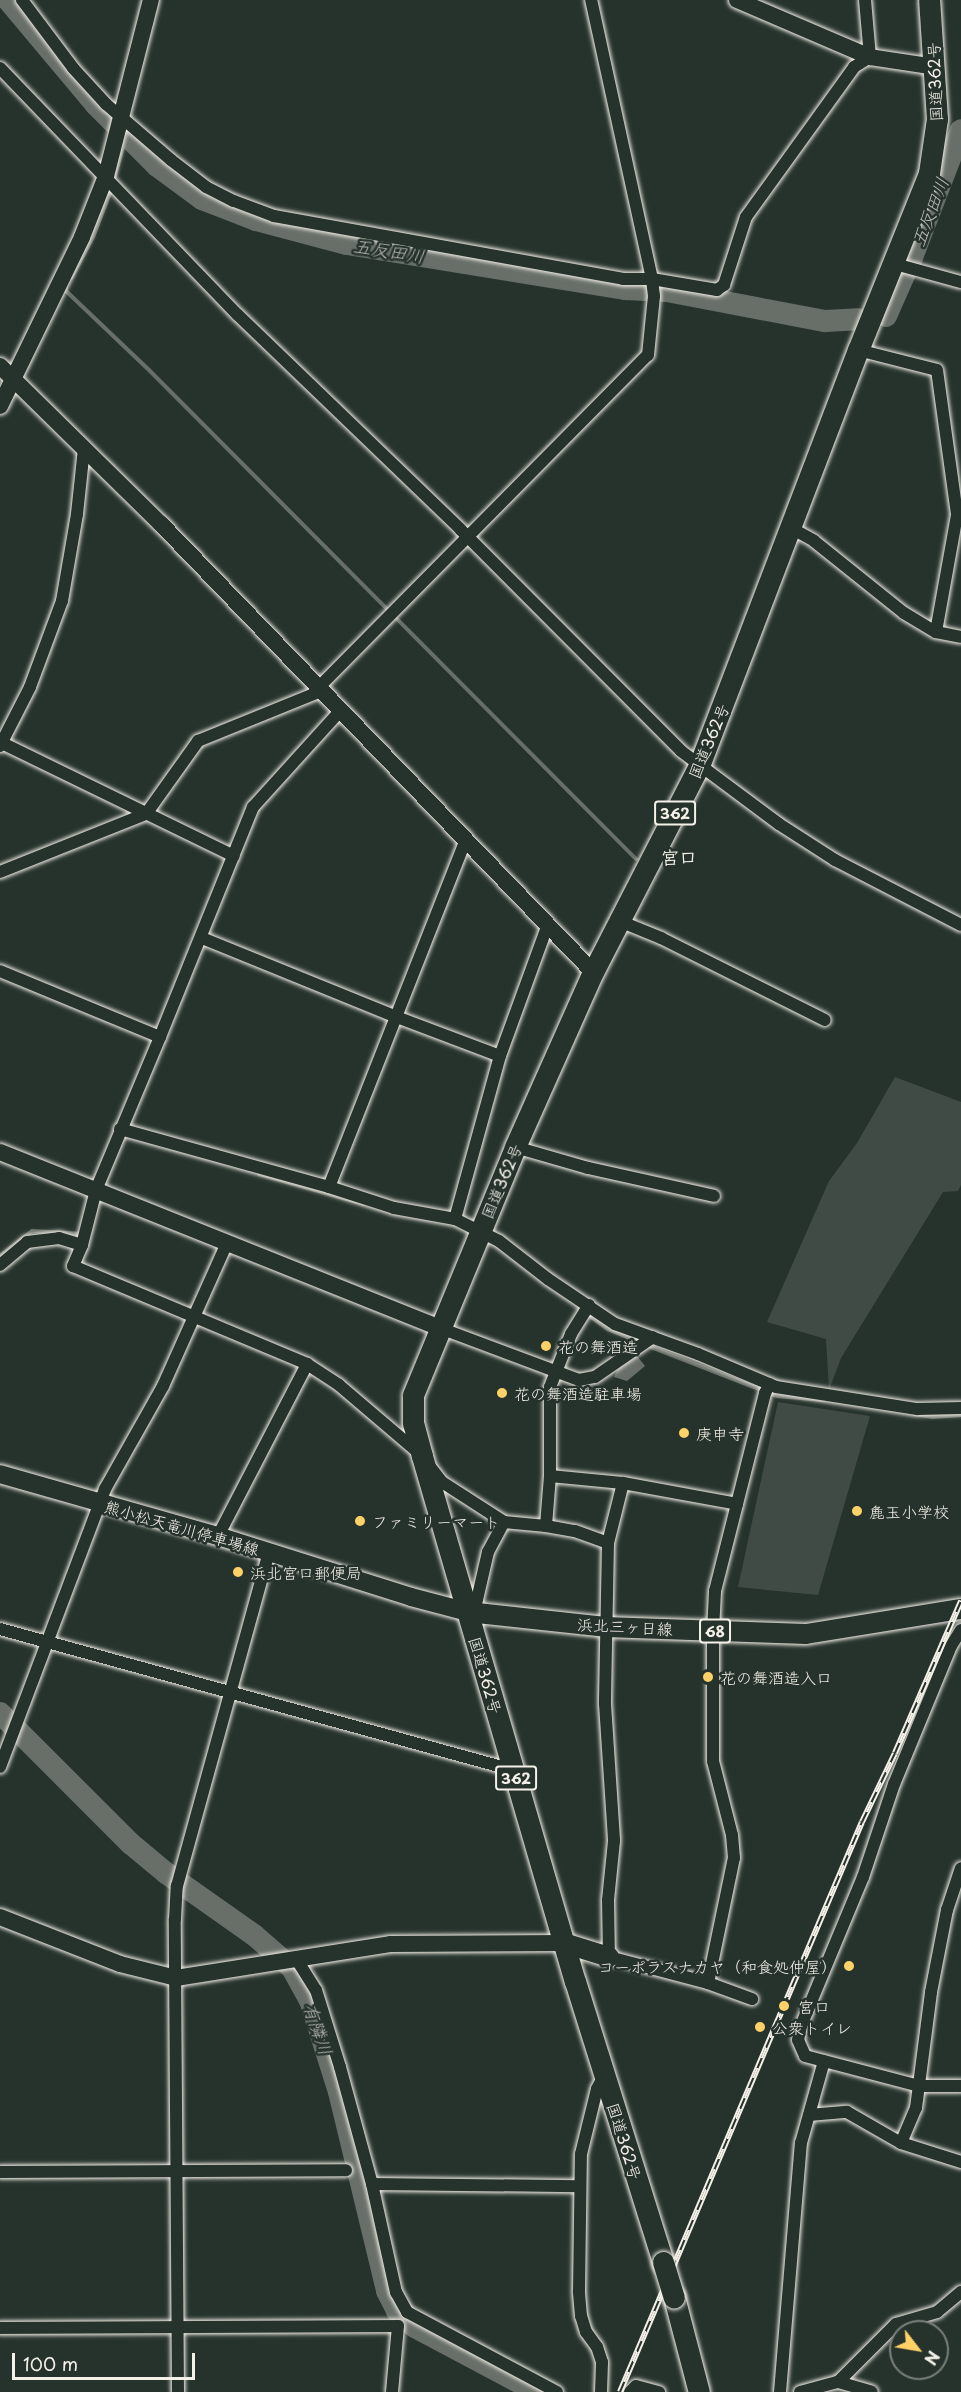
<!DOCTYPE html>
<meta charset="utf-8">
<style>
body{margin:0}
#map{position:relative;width:961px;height:2392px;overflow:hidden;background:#26332d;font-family:"Playpen Sans","Klee One",sans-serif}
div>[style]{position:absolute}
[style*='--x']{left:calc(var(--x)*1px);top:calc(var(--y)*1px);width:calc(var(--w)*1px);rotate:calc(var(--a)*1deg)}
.green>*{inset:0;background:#414b45}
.water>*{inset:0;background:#676f68}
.stream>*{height:4px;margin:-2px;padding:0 2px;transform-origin:2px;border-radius:2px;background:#676f68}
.river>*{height:22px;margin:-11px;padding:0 11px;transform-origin:11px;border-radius:11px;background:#676f68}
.roads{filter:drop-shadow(0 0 2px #f4f1e8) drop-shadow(0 0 2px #f4f1e8)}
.minor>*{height:12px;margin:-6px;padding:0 6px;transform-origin:6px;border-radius:6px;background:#26332d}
.tertiary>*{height:16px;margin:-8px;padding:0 8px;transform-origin:8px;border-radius:8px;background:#26332d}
.secondary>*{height:18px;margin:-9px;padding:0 9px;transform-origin:9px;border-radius:9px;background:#26332d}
.primary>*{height:20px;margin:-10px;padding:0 10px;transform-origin:10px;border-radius:10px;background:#26332d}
.trunk>*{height:21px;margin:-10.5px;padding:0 10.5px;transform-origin:10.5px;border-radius:10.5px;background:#26332d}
.rail>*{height:6px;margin-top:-3px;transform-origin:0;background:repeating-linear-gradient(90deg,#26332d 0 11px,#f4f1e8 0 22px);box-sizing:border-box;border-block:2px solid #f4f1e8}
.bridges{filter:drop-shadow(0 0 2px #f4f1e8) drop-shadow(0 0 2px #f4f1e8)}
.trunk-bridge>*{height:21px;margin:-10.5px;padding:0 10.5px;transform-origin:10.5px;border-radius:10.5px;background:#26332d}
.dots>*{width:16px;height:16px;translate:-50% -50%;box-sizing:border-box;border:3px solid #26332d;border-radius:50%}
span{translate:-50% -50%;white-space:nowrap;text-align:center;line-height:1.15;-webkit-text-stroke:5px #26332d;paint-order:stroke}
.shield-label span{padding:2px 4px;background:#26332d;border:2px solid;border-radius:4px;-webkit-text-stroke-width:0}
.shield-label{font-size:15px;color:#f4f1e8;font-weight:700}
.street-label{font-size:16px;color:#f4f1e8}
.poi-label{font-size:16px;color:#f4f1e8}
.left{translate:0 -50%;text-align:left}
.right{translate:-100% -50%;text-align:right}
.water-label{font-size:18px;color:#bcbdb5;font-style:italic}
.neighbourhood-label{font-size:18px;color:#f4f1e8;font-weight:700}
.north{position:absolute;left:889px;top:2320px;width:60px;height:60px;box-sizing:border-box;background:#26332d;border:2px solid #787f78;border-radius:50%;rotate:121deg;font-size:16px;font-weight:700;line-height:24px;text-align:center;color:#f4f1e8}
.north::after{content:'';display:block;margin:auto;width:21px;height:27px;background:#ffd166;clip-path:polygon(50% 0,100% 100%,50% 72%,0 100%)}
.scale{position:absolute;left:12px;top:2353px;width:183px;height:27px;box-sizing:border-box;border:3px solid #f4f1e8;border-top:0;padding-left:8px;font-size:18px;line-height:21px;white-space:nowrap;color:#f4f1e8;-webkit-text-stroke:4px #26332d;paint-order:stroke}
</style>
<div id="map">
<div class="green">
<div style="clip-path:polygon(895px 1077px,961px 1102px,961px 1185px,958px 1191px,943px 1192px,841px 1358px,829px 1390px,826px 1339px,767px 1322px,829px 1181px,857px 1143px)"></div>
<div style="clip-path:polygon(778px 1402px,870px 1416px,818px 1595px,738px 1587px)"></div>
</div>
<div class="water">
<div style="clip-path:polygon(637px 1356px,645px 1366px,627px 1381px,614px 1377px,618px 1369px)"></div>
</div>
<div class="stream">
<div style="--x:71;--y:278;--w:47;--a:-61.8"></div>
<div style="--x:93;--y:237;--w:47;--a:-68.9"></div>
<div style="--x:110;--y:193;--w:59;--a:-74.3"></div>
<div style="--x:66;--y:288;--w:2;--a:117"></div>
<div style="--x:65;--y:290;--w:116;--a:43.6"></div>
<div style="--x:149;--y:370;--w:690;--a:45.12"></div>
<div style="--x:259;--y:1174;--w:109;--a:15.9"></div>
<div style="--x:0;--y:1256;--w:41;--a:-38"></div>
<div style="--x:32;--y:1231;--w:51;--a:3.4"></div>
<div style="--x:587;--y:1314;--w:26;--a:36"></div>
<div style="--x:608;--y:1329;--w:30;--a:23"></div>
<div style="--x:648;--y:1346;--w:138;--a:21.2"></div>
<div style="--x:777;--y:1396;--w:47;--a:4.9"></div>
<div style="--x:914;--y:1414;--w:19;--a:9"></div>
<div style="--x:933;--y:1417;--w:28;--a:-4"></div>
</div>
<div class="river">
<div style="--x:8;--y:0;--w:137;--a:50"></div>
<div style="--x:96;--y:105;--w:86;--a:45"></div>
<div style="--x:157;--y:166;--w:56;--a:36.3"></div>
<div style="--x:202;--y:199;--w:58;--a:21.3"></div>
<div style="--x:256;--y:220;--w:94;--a:14.8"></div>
<div style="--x:347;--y:244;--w:283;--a:9.2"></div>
<div style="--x:626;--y:289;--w:41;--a:2.8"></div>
<div style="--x:667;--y:291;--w:161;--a:10.8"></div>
<div style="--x:825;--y:321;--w:33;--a:-3"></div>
<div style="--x:911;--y:260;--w:139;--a:-69"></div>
<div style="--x:886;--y:316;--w:47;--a:-66.2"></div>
<div style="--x:0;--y:1713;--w:184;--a:45"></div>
<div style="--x:130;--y:1843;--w:47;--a:39.8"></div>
<div style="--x:166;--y:1873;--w:108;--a:35.2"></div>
<div style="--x:254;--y:1935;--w:50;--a:41"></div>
<div style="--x:292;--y:1968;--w:37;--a:61"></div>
<div style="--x:310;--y:2000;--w:96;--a:72.5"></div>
<div style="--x:339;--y:2092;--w:205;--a:76.4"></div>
<div style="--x:387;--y:2291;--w:22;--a:63"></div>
<div style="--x:397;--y:2311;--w:24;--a:42"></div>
<div style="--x:415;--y:2327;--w:138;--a:28"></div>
</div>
<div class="roads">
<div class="minor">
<div style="--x:22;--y:0;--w:85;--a:53.1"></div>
<div style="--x:73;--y:68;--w:49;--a:47.5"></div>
<div style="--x:106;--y:104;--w:86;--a:40.7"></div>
<div style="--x:171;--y:160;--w:44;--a:37.6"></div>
<div style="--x:206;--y:187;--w:31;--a:27"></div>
<div style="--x:234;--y:201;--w:43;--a:20.6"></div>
<div style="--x:274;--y:216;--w:355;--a:10.2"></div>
<div style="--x:623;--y:279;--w:29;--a:0"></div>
<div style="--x:652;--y:279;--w:66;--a:9.6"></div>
<div style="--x:717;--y:290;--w:9;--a:-36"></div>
<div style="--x:724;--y:285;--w:71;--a:-72.1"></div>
<div style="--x:746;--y:217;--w:185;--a:-54.2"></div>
<div style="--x:854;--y:67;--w:19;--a:-32"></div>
<div style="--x:870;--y:57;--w:57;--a:-95"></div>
<div style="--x:0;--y:68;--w:343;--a:46.1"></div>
<div style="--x:238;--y:315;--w:308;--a:43.9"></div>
<div style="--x:460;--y:529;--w:313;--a:45.1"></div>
<div style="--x:681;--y:751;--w:122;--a:36.7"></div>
<div style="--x:779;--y:824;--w:67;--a:32.7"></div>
<div style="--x:835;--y:860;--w:142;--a:27.3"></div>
<div style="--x:895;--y:264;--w:68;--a:15.3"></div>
<div style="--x:858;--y:350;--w:81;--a:14.2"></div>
<div style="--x:937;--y:370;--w:146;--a:82.1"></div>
<div style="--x:957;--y:515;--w:119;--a:100.2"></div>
<div style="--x:791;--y:528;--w:26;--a:29"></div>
<div style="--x:814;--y:541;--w:115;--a:38.7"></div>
<div style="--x:904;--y:613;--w:37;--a:31"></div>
<div style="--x:936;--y:632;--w:25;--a:11"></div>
<div style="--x:318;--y:688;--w:469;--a:-45.3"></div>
<div style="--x:648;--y:355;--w:59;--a:-84.2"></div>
<div style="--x:654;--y:296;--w:17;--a:-97"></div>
<div style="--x:652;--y:279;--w:286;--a:-102.3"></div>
<div style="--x:0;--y:742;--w:260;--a:26"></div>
<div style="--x:0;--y:746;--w:66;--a:-63"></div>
<div style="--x:30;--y:687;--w:92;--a:-69.6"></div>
<div style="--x:62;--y:601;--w:88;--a:-80.2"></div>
<div style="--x:77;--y:514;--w:65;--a:-83.9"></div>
<div style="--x:0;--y:872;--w:157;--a:-21.7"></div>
<div style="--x:146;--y:814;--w:90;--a:-54.5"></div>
<div style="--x:198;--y:741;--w:133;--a:-22.1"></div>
<div style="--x:617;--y:920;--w:48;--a:22.2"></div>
<div style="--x:661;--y:938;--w:183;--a:26.6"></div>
<div style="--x:202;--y:938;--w:207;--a:22.1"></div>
<div style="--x:394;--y:1016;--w:113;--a:20.7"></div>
<div style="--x:500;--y:1056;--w:137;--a:-70"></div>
<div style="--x:0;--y:971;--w:173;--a:22.4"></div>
<div style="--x:160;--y:1037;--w:166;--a:112.7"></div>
<div style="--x:96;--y:1190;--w:57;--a:104.3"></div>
<div style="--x:82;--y:1245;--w:23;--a:113"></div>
<div style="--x:73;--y:1266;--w:254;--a:22.7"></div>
<div style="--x:307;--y:1364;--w:38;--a:33"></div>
<div style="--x:339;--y:1385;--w:106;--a:40.4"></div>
<div style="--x:160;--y:1037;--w:248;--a:-68"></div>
<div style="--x:253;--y:807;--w:128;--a:-47.8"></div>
<div style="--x:120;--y:1129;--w:217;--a:15.5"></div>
<div style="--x:329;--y:1187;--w:68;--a:17.9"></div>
<div style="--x:394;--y:1208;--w:62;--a:10.2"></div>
<div style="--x:455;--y:1219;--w:49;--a:26.6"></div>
<div style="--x:499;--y:1241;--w:62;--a:37.8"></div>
<div style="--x:548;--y:1279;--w:81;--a:33.9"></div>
<div style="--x:615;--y:1324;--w:88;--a:19.9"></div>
<div style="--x:698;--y:1354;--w:85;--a:22.9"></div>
<div style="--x:776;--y:1387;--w:143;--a:8.9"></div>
<div style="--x:917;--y:1409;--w:44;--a:-1.3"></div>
<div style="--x:515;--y:1147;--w:76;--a:16"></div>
<div style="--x:588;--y:1168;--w:129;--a:12.5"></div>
<div style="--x:329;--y:1187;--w:372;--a:-68.5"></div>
<div style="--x:455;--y:1219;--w:169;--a:-74.6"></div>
<div style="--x:0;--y:1265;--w:35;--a:-40"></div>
<div style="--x:27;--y:1242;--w:32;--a:-7"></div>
<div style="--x:59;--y:1238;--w:24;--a:17"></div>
<div style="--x:589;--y:1305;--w:34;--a:122"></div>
<div style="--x:571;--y:1334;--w:57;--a:111.6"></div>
<div style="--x:550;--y:1387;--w:89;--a:90"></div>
<div style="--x:550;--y:1476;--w:50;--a:94.6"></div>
<div style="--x:546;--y:1526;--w:29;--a:10"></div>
<div style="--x:575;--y:1531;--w:35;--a:20"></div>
<div style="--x:608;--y:1543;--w:161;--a:91.1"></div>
<div style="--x:605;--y:1704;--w:137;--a:86.2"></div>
<div style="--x:614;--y:1841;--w:59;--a:95.8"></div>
<div style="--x:608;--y:1900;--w:57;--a:89"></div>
<div style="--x:609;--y:1957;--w:102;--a:14.7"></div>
<div style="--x:708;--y:1983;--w:47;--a:20"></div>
<div style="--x:440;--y:1328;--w:148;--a:20.5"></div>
<div style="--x:579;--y:1380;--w:16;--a:-11"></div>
<div style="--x:595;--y:1377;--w:70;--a:-34.6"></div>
<div style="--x:431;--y:1468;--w:18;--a:52"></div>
<div style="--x:442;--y:1482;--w:74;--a:32.8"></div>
<div style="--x:504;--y:1522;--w:42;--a:5.4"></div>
<div style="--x:550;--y:1476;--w:73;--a:5.5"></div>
<div style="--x:623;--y:1483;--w:116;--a:10.4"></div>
<div style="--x:737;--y:1504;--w:114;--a:-75.8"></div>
<div style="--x:765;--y:1393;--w:10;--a:-61"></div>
<div style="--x:218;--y:1536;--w:194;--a:-62.6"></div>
<div style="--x:608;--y:1543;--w:62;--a:-76"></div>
<div style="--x:474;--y:1613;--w:63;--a:-77.1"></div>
<div style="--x:488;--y:1552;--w:34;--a:-62"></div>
<div style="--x:0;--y:1629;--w:532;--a:15.37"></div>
<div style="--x:961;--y:1630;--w:19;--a:122"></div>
<div style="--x:951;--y:1646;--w:149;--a:112.4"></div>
<div style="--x:894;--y:1784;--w:98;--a:108.4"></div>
<div style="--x:863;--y:1877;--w:161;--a:112.6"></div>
<div style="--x:801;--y:2026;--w:14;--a:102"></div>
<div style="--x:798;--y:2040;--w:17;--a:66"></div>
<div style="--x:805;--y:2056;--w:118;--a:14.7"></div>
<div style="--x:919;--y:2086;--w:42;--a:0"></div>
<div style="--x:0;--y:1767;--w:297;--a:-69.3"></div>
<div style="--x:105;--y:1489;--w:118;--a:-60.6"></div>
<div style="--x:163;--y:1386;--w:157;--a:-65.9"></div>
<div style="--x:297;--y:1960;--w:36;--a:58"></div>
<div style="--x:316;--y:1990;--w:81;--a:72.7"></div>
<div style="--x:340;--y:2067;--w:121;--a:74.7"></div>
<div style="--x:372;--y:2184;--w:111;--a:77.5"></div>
<div style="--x:396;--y:2292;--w:23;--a:61"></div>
<div style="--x:407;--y:2312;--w:170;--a:28.1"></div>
<div style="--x:708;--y:1983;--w:128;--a:-78.3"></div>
<div style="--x:734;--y:1858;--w:23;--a:-95"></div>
<div style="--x:732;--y:1835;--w:76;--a:-104.4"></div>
<div style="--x:713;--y:1761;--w:130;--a:-90"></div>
<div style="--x:713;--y:1631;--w:40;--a:-87.1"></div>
<div style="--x:715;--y:1591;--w:90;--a:-75.8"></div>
<div style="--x:809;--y:2115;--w:38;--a:-5"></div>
<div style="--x:847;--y:2112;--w:62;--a:29.9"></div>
<div style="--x:901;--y:2143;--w:63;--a:17.6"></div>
<div style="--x:901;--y:2143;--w:38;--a:-67"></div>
<div style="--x:916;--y:2108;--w:117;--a:-82.6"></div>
<div style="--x:931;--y:1992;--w:84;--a:-79"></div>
<div style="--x:947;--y:1910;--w:44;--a:-71.6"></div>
<div style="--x:0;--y:2172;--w:346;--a:-0.3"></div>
<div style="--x:372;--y:2184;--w:208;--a:0.6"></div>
<div style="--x:0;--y:2328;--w:398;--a:-0.3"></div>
<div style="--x:398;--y:2326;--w:66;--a:95.2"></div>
<div style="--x:838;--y:2382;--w:82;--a:-45"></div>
<div style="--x:896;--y:2324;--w:43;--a:-16.3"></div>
<div style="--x:937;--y:2312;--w:31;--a:-40"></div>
<div style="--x:178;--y:2392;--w:473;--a:-90.4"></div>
<div style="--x:175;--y:1919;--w:33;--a:-87"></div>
<div style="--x:177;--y:1886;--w:346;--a:-74.6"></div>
<div style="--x:601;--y:2392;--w:30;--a:-88"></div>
<div style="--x:602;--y:2362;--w:16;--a:-108"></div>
<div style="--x:597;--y:2347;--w:19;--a:-126"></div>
<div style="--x:586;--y:2332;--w:17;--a:-107"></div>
<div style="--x:581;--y:2316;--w:25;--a:-95"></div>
<div style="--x:579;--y:2291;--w:137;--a:-89.2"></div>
<div style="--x:581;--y:2154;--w:67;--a:-76.2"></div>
<div style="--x:597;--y:2089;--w:16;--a:-63"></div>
<div style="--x:630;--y:2392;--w:8;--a:-45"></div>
<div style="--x:636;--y:2386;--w:24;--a:15"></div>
<div style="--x:780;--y:2392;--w:250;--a:-85.2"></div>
<div style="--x:801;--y:2143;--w:85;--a:-74.3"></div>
<div style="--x:800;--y:2392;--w:39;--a:-15"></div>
<div style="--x:838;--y:2382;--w:35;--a:16"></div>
</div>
<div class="tertiary">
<div style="--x:737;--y:0;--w:145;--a:23.2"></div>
<div style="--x:870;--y:57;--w:66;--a:8.7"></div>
<div style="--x:0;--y:366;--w:226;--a:44.5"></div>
<div style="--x:161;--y:524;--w:622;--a:46.04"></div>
<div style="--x:0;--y:406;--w:188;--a:-64.1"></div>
<div style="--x:82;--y:237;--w:66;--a:-68.5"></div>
<div style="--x:106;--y:176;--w:182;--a:-75.7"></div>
<div style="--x:0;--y:1152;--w:474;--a:21.8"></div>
<div style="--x:0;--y:1917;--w:129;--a:21.4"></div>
<div style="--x:120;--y:1964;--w:58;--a:14"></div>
<div style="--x:176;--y:1978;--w:218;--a:-9"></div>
<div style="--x:391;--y:1944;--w:173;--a:-0.3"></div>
</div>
<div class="secondary">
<div style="--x:0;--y:1474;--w:227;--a:15.9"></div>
<div style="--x:218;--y:1536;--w:202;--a:17.5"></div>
<div style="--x:411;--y:1597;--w:59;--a:14.7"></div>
</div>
<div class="primary">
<div style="--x:468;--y:1612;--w:138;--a:6.2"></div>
<div style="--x:605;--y:1627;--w:201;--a:2"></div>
<div style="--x:806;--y:1634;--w:157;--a:-9.2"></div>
<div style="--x:564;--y:1943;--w:47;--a:17.3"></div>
</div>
<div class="trunk">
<div style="--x:663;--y:2262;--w:294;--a:-107.4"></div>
<div style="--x:575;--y:1982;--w:548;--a:-106.22"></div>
<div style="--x:422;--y:1456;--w:34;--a:-105"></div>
<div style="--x:413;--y:1423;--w:28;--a:-90"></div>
<div style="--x:413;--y:1395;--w:268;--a:-67.6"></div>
<div style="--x:515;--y:1147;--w:192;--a:-66"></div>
<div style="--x:593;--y:972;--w:232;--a:-62.8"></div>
<div style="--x:699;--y:766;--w:445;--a:-69.1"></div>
<div style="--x:858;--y:350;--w:191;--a:-68.1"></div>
<div style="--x:929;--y:173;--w:55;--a:-81.6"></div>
<div style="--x:937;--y:119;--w:119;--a:-93.8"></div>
<div style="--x:674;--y:2297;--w:98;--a:75.3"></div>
</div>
</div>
<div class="rail">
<div style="--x:620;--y:2392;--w:619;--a:-67"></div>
<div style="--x:862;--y:1822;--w:76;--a:-64.4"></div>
<div style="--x:895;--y:1753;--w:166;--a:-66.5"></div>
</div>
<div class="bridges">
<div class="trunk-bridge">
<div style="--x:663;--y:2262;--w:37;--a:73"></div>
</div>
</div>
<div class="dots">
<div style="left:546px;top:1346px;background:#ffd166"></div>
<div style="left:502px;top:1393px;background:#ffd166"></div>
<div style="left:684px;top:1433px;background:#ffd166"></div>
<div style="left:857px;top:1511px;background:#ffd166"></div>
<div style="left:360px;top:1521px;background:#ffd166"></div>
<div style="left:238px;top:1572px;background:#ffd166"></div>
<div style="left:708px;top:1677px;background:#ffd166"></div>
<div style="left:849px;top:1966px;background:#ffd166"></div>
<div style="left:784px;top:2006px;background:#ffd166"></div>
<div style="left:760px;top:2027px;background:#ffd166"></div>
</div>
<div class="shield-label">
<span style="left:675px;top:813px">362</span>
<span style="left:715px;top:1631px">68</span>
<span style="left:516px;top:1778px">362</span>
</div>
<div class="street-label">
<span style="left:934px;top:82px;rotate:-92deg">国道362号</span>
<span style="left:708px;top:741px;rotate:-67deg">国道362号</span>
<span style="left:501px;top:1181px;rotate:-67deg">国道362号</span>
<span style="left:182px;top:1527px;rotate:16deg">熊小松天竜川停車場線</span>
<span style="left:625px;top:1626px;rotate:3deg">浜北三ヶ日線</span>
<span style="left:486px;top:1675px;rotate:74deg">国道362号</span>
<span style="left:625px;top:2141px;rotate:73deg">国道362号</span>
</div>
<div class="poi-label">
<span class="left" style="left:558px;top:1346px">花の舞酒造</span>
<span class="left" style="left:514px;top:1393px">花の舞酒造駐車場</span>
<span class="left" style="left:696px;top:1433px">庚申寺</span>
<span class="left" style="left:869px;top:1511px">麁玉小学校</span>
<span class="left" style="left:372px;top:1521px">ファミリーマート</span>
<span class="left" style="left:250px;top:1572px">浜北宮口郵便局</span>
<span class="left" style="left:720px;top:1677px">花の舞酒造入口</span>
<span class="right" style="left:837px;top:1966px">コーポラスナカヤ（和食処仲屋）</span>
<span class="left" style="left:798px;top:2006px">宮口</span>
<span class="left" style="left:772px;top:2027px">公衆トイレ</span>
</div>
<div class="water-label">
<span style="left:930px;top:212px;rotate:-69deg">五反田川</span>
<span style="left:389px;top:251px;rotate:9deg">五反田川</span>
<span style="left:318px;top:2029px;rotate:71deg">有隣川</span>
</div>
<div class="neighbourhood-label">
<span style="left:679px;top:857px">宮口</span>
</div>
<div class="north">N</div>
<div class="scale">100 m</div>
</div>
